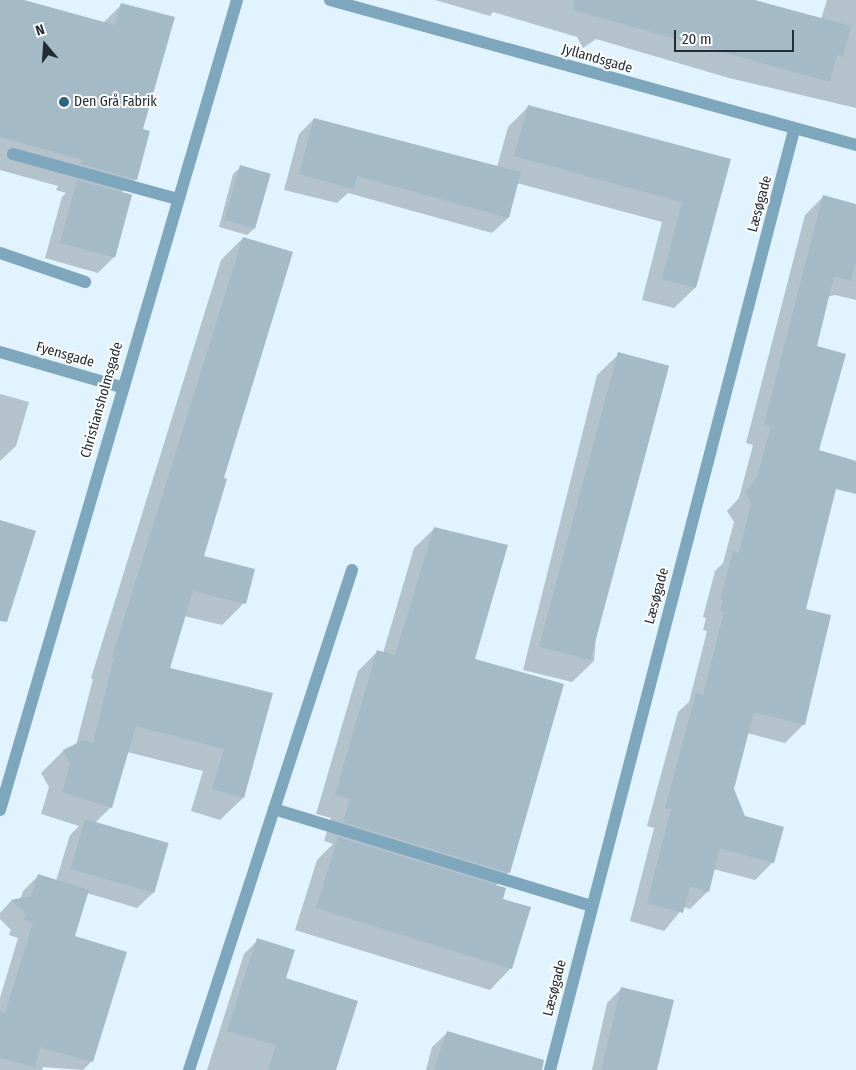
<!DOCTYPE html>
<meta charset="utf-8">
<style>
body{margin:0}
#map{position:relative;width:856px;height:1070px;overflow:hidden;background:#e0f3fe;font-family:"Fira Sans Condensed",sans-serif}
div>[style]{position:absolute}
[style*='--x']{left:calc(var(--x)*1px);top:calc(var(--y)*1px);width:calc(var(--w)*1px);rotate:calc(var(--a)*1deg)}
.shadow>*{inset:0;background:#0003}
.building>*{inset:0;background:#a4bac7;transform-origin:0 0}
.lane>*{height:12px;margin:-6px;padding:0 6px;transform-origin:6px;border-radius:6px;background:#7ea6bd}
.street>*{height:12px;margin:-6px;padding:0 6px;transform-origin:6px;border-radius:6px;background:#7ea6bd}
.dots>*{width:14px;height:14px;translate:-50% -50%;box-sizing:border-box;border:2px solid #fdfdfd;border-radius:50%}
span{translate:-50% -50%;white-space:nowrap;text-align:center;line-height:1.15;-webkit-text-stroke:4px #fdfdfd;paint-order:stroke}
.street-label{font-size:14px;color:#232c31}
.poi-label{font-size:14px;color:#232c31}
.left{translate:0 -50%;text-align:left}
.north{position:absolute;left:20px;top:20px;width:50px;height:50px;-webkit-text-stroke:4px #fdfdfd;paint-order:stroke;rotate:342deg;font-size:14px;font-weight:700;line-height:20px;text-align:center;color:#232c31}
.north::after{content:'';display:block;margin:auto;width:18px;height:22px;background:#232c31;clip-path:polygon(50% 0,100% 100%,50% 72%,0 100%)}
.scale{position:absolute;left:674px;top:30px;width:120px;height:22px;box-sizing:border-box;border:2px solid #232c31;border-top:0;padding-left:6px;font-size:15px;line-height:18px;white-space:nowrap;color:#232c31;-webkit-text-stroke:4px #fdfdfd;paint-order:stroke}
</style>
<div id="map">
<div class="shadow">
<div style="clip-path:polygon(0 0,19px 0,103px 23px,122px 4px,141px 130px,136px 179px,121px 193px,114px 257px,98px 273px,45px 258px,62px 197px,66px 193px,56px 190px,58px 186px,0 170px)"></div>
<div style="clip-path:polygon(435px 0,752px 0,821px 19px,827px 0,856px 0,856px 108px,729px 78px,596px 39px,583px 48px,577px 37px,493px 12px,490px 16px)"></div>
<div style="clip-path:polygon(529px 106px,729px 160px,695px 288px,674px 308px,642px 300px,662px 222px,517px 183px,508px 218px,492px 233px,348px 193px,337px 203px,284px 190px,299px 134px,314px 119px,497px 167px,508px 127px)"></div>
<div style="clip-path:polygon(241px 167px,269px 175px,255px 228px,247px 235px,219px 227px,233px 174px)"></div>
<div style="clip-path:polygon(823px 197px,856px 205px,856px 300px,835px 295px,827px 297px,815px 347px,817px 451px,804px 610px,804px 724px,785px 743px,747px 733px,733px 789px,744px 817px,773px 862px,755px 880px,713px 869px,708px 891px,690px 909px,684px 907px,664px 931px,630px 921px,654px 828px,647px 826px,678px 712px,689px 702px,707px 631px,703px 630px,706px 618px,703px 617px,715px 571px,723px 563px,734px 522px,727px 511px,739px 498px,753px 445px,746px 443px,805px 215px)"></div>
<div style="clip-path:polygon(243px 238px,222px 479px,202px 557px,244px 603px,222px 625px,184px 616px,169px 669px,272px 694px,243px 798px,220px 820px,191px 811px,203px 771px,127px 752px,111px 807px,95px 823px,167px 844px,153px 893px,137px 908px,87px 893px,73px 937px,92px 1061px,83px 1070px,43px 1067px,42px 1070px,0 1070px,0 998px,18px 938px,9px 935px,11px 930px,0 919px,0 913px,11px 901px,20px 900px,23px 891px,38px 876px,56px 881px,70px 835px,79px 826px,41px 814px,49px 787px,41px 773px,63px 751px,76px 745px,93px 679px,91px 678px,221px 260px)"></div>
<div style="clip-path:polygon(619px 354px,594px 661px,572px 682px,523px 670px,597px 375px)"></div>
<div style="clip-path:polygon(0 394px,29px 402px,16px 446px,0 461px)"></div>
<div style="clip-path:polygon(434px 529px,474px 660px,509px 872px,495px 886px,511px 968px,490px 990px,295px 930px,317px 860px,333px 844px,324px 841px,331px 818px,316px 814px,358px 671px,377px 652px,383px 653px,414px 548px)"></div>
<div style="clip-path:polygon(258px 940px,335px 1070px,207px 1070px,244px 954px)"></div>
<div style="clip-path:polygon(621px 989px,656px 1070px,592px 1070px,607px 1003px)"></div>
<div style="clip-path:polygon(447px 1033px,501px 1070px,426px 1070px,432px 1047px)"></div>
</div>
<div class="building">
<div style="clip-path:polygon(0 0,24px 0,115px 25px,121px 3px,175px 17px,143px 129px,150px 131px,137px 180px,81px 164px,83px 160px,0 137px)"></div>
<div style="clip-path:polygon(574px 0,755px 0,851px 26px,843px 57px,837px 55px,830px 82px,573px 10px)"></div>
<div style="clip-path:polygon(528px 105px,731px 159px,696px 288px,662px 279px,682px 202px,514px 156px)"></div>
<div style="clip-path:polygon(314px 118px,521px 172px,509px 218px,357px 176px,354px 189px,299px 174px)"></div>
<div style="left:240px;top:165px;width:32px;height:57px;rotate:16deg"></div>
<div style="left:77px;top:180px;width:57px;height:65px;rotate:15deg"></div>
<div style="clip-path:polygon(823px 195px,856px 204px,856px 262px,851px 281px,834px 276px,817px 346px,846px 354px,819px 450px,856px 461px,856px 494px,836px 489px,806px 609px,831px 615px,805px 725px,754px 712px,734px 789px,745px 816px,784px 827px,774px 863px,720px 848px,709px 892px,690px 886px,683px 913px,647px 903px,671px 809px,665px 808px,696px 693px,703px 695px,724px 612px,720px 611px,723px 600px,720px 599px,733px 551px,739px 553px,751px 503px,745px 492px,757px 478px,771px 426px,764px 424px)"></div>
<div style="clip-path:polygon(243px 237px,293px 252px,224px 478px,227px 479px,204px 556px,255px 569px,246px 604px,193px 591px,170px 668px,273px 693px,244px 798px,212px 789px,224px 749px,136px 726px,112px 808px,62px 792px,70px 764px,63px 750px,84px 740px,93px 743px,114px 657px,112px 657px)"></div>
<div style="left:618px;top:352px;width:53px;height:305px;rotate:15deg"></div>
<div style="clip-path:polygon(0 520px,36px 531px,7px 622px,0 621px)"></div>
<div style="clip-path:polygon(434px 527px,508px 545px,475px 659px,564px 684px,510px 873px,343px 822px,350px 799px,335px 795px,377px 650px,395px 655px)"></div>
<div style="left:85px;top:819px;width:87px;height:52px;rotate:16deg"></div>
<div style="clip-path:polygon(338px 837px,506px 888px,503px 899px,531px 907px,512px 969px,316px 908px)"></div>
<div style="clip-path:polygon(38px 874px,89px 890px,75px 936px,127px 952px,93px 1062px,40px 1047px,35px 1067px,0 1058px,0 1011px,5px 1013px,33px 923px,24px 920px,26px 914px,11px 900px,31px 896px)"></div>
<div style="clip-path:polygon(257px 938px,295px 950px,286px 978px,358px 1001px,336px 1070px,268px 1070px,276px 1045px,227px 1031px)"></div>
<div style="clip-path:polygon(621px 987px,674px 1000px,657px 1070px,601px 1070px)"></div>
<div style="clip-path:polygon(447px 1031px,544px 1060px,542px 1070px,434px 1070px)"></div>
</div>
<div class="lane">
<div style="--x:13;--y:154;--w:170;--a:15.3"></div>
<div style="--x:0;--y:253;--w:90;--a:18.8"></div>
<div style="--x:274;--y:809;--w:332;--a:17"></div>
<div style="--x:189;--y:1070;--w:526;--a:-71.94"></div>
</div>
<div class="street">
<div style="--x:330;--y:0;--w:546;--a:15.41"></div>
<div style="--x:0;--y:352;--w:126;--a:16.1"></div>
<div style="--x:0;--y:810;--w:844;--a:-73.69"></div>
<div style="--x:550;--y:1070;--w:971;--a:-75.45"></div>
</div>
<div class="dots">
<div style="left:64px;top:102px;background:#2e637f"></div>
</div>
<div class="street-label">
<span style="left:597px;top:59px;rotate:16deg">Jyllandsgade</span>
<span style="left:760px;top:204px;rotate:-75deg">Læsøgade</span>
<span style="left:65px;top:355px;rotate:16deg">Fyensgade</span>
<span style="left:102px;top:400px;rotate:-74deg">Christiansholmsgade</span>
<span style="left:657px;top:596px;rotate:-75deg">Læsøgade</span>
<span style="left:555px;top:988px;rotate:-76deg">Læsøgade</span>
</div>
<div class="poi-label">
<span class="left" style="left:74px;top:102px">Den Grå Fabrik</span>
</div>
<div class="north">N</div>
<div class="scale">20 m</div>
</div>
